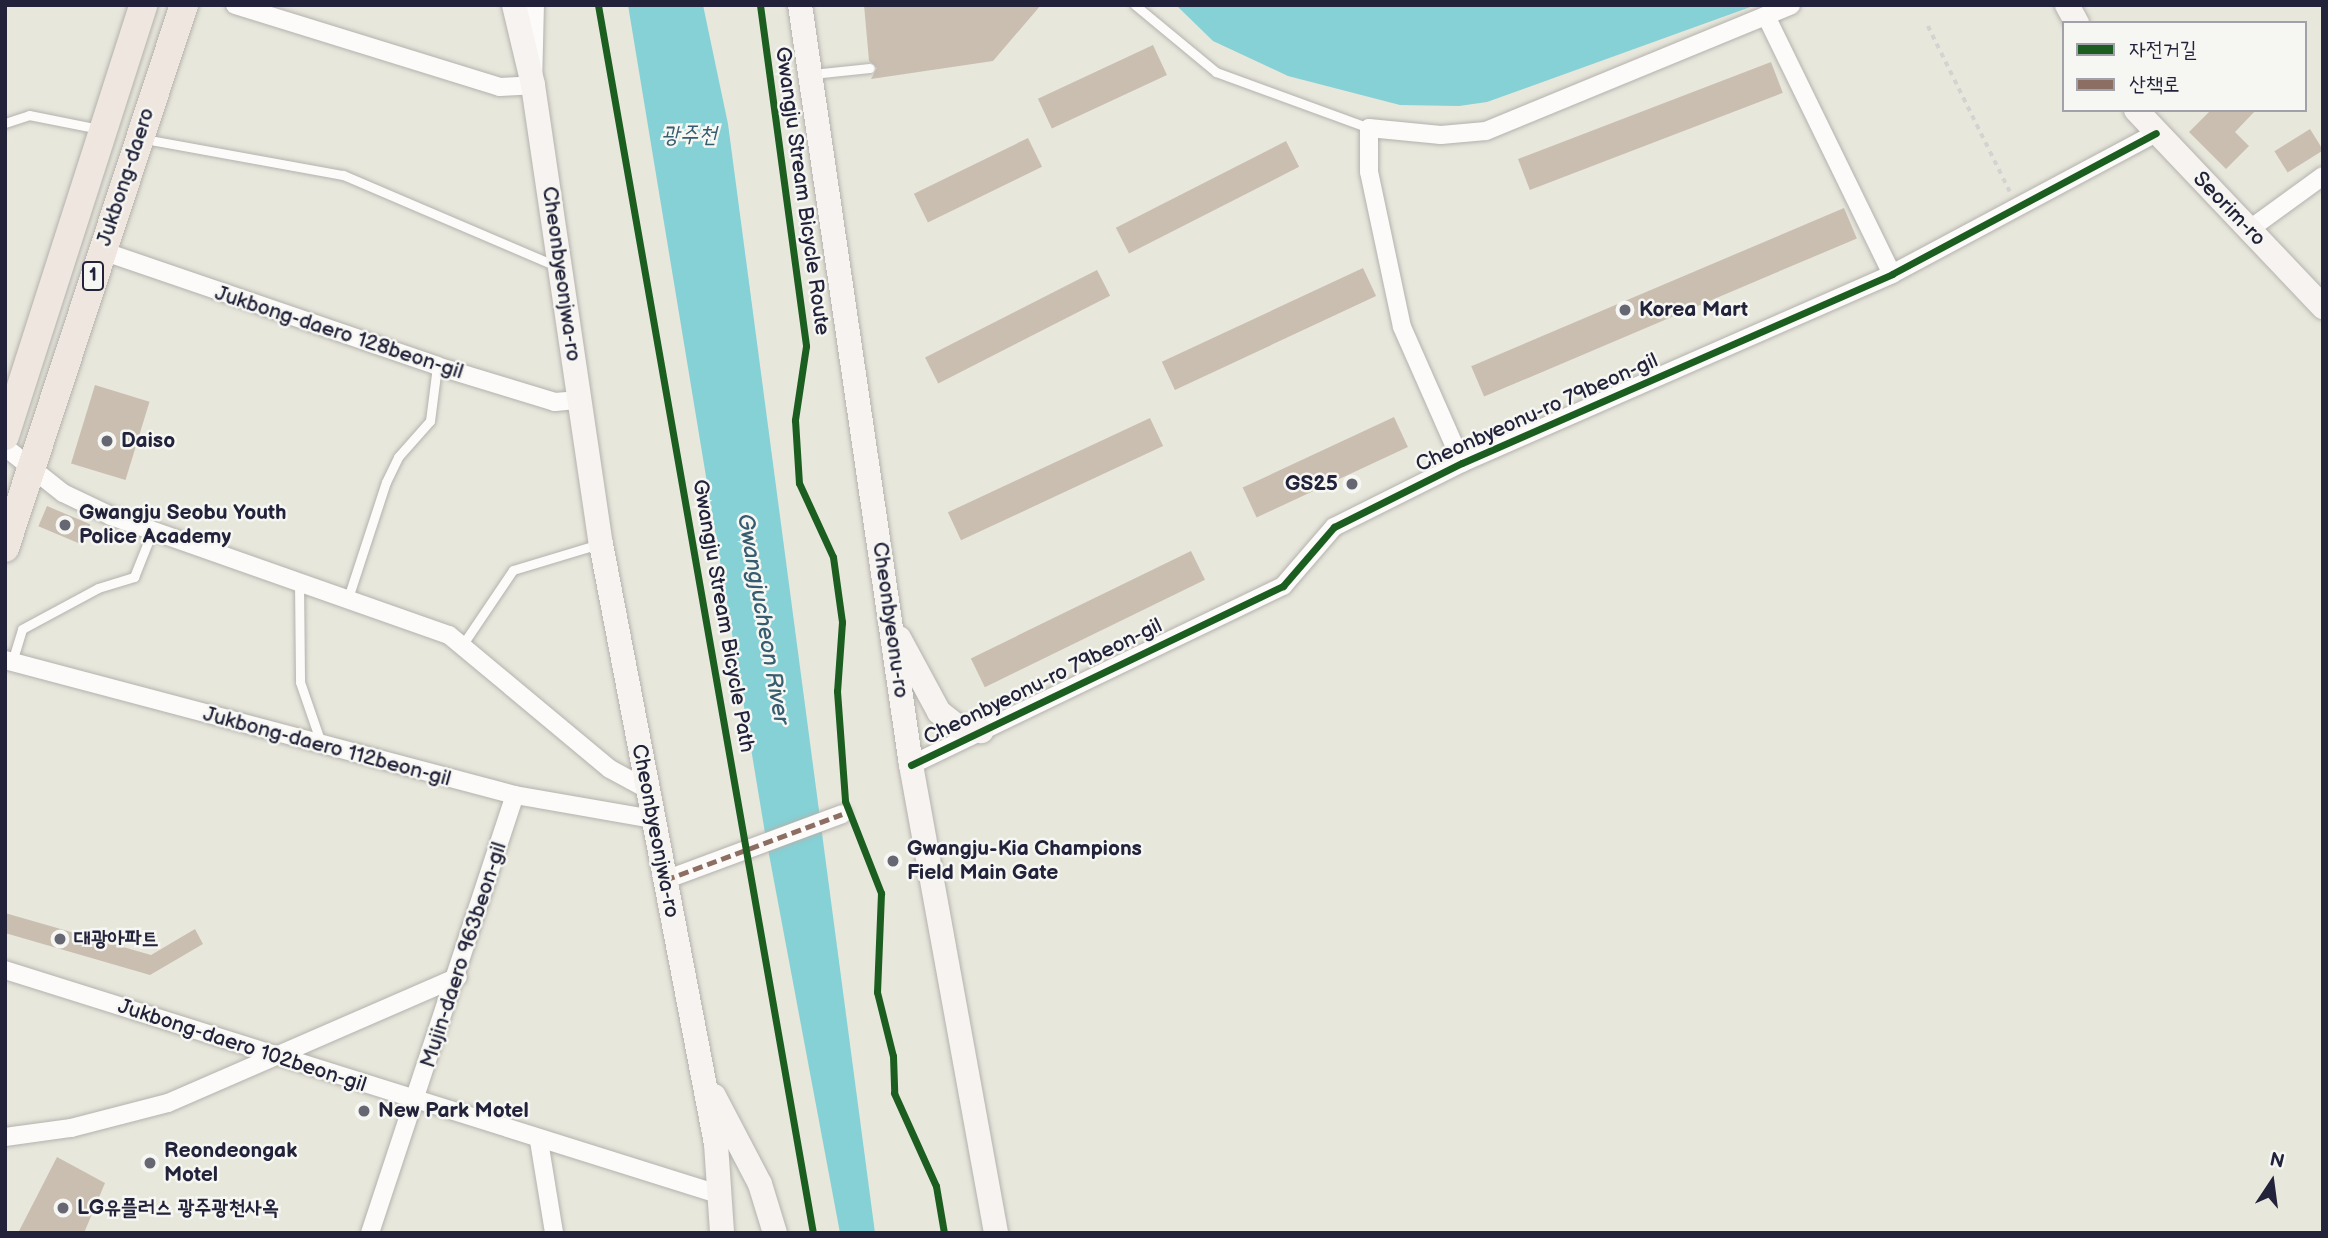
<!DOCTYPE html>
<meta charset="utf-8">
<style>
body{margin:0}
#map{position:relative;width:2328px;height:1238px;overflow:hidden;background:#e8e7dc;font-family:"Balsamiq Sans","Poor Story",sans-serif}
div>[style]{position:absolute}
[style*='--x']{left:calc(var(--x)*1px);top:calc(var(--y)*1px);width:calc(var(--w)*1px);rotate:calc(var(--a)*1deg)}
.water>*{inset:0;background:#85d1d6}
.building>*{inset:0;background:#cabeb1;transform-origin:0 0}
.path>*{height:3.5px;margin-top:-1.75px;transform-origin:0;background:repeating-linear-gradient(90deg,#d3d3d1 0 5px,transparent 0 10px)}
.roads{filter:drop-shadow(0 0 2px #b3b2ad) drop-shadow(0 0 2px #b3b2ad)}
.lane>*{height:9px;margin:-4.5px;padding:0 4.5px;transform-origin:4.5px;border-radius:4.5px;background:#fcfbfa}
.street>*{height:18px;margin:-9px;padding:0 9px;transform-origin:9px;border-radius:9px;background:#fcfbfa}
.secondary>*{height:24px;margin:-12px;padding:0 12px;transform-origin:12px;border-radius:12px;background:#f6f3f0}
.primary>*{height:28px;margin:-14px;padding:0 14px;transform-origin:14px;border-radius:14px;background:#eee6df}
.quiet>*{height:5px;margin-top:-2.5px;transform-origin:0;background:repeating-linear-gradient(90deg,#8d6e63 0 10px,transparent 0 15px)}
.cycleway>*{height:7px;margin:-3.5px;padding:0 3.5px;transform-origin:3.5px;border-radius:3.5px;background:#1b5e20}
.dots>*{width:19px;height:19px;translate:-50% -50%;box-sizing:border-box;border:4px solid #f6f6f2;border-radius:50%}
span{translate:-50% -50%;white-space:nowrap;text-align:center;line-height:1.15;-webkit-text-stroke:5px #f6f6f2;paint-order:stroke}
.shield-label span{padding:2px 5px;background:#f6f6f2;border:2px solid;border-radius:5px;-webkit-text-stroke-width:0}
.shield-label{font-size:19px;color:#22223b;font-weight:700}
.street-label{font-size:21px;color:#22223b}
.poi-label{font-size:21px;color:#22223b;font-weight:700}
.left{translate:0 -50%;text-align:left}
.right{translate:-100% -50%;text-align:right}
.water-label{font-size:23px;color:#365c70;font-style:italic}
.frame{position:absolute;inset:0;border:7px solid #22223b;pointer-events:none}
.legend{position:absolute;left:2062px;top:21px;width:245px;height:91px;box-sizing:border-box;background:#f6f6f2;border:2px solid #a1a1a9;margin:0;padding:9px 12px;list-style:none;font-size:21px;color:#22223b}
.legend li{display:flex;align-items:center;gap:14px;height:35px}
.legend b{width:35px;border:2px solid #a1a1a9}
.north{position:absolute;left:2237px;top:1147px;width:70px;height:70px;-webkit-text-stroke:5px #f6f6f2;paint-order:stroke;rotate:13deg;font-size:19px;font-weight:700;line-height:28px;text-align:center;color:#22223b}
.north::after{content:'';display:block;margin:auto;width:24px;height:32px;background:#22223b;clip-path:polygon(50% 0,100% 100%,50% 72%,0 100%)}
</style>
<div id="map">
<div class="water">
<div style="clip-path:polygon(628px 5px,703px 5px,728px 124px,875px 1233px,840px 1233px,765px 833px)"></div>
<div style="clip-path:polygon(1176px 5px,1756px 5px,1487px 102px,1459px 106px,1400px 105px,1288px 76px,1213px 41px)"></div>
</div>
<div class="building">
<div style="clip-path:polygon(864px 5px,1041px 5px,993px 61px,871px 79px,877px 68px,869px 61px)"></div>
<div style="left:1153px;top:45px;width:33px;height:127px;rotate:65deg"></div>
<div style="left:1771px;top:62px;width:33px;height:271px;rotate:69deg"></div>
<div style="clip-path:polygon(2211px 110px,2256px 110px,2235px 132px,2249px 146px,2226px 169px,2189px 132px)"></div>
<div style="left:2310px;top:129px;width:25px;height:42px;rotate:58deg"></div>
<div style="left:1028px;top:138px;width:32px;height:127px;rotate:64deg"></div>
<div style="left:1286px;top:141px;width:29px;height:191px;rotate:63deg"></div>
<div style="left:1844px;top:208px;width:33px;height:405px;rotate:67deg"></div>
<div style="left:1363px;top:268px;width:31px;height:222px;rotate:65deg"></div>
<div style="left:1097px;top:270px;width:29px;height:193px;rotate:63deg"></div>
<div style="left:95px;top:385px;width:57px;height:82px;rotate:17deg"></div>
<div style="left:1394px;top:417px;width:33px;height:167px;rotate:65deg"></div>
<div style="left:1150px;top:418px;width:31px;height:223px;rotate:65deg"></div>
<div style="left:47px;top:506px;width:47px;height:22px;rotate:23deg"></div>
<div style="left:1191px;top:551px;width:32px;height:245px;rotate:64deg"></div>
<div style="clip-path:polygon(5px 913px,151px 955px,195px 929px,203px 944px,150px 975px,5px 933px)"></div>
<div style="clip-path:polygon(57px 1157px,105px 1183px,84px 1233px,18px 1233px)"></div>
</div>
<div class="path">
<div style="--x:1928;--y:26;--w:185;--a:63.7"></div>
</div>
<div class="roads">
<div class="lane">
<div style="--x:1135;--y:5;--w:105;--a:39.6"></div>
<div style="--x:1216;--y:72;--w:163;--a:20.1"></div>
<div style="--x:812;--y:74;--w:58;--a:-5.9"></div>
<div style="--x:5;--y:123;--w:25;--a:-18"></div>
<div style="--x:29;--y:115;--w:71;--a:11.3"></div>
<div style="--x:144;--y:139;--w:202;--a:10.3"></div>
<div style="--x:343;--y:175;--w:232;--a:23.1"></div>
<div style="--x:299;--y:582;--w:100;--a:89.4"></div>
<div style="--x:300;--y:682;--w:65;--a:71"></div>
<div style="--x:348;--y:598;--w:122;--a:-71.9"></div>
<div style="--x:386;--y:482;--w:28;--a:-64"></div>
<div style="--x:398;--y:457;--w:48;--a:-48.4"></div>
<div style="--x:430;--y:421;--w:55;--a:-82.7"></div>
<div style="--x:463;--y:644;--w:89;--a:-56"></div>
<div style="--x:513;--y:570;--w:90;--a:-16.8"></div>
<div style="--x:12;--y:662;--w:34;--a:-73"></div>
<div style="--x:22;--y:629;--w:86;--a:-28.3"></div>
<div style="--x:98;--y:588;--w:38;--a:-17"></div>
<div style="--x:134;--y:577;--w:48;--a:-68.2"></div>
</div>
<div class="street">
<div style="--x:235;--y:5;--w:277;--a:17.2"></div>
<div style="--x:500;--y:87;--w:33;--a:-3"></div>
<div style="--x:533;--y:85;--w:80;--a:-88.6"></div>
<div style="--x:1766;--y:16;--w:287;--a:64"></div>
<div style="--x:2250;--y:229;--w:90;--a:-36"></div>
<div style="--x:102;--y:251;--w:354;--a:18.9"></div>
<div style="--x:437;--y:366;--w:123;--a:17"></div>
<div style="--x:555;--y:402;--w:24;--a:-5"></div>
<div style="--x:5;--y:447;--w:74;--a:38.4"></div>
<div style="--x:63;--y:493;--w:53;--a:25.6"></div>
<div style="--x:111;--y:516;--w:358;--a:19.4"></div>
<div style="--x:449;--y:635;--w:209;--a:39.8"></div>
<div style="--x:610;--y:769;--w:42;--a:28.4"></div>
<div style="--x:1462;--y:463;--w:149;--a:-113.8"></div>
<div style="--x:1402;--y:327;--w:158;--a:-102"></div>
<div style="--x:1369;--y:172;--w:44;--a:-90"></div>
<div style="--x:1369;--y:128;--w:72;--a:5.6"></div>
<div style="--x:1441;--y:135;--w:45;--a:-5.1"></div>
<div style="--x:1486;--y:131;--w:330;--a:-22.4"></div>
<div style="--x:5;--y:660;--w:528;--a:14.83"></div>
<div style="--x:515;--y:795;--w:139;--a:9.9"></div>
<div style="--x:911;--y:765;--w:413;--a:-25.7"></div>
<div style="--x:1283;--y:586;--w:78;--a:-49.2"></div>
<div style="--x:1334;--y:527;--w:143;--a:-26.6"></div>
<div style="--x:1462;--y:463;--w:470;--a:-23.7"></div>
<div style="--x:1892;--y:274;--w:299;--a:-28.1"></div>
<div style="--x:665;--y:880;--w:189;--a:-20.4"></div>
<div style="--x:5;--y:970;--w:751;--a:17.45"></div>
<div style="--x:5;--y:1137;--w:67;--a:-7.8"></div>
<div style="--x:71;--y:1128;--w:100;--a:-14.5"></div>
<div style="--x:168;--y:1103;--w:316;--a:-23.5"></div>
<div style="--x:539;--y:1141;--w:93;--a:80.7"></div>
<div style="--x:370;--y:1233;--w:461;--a:-71.7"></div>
</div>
<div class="secondary">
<div style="--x:514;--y:5;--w:82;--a:76.6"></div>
<div style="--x:533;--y:85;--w:464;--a:81.6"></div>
<div style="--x:601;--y:544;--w:611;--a:79.15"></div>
<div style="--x:716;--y:1144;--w:89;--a:86.1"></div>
<div style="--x:800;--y:5;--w:768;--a:81.69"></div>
<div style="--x:911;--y:765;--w:476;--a:79.7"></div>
<div style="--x:2067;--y:5;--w:21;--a:61"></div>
<div style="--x:2136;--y:110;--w:272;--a:46.5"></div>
<div style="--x:899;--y:638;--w:84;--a:61.6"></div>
<div style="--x:939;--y:712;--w:23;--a:38"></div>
<div style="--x:957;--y:726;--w:25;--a:12"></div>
<div style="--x:714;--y:1096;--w:99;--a:62.4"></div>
<div style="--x:760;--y:1184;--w:51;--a:73"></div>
</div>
<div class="primary">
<div style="--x:5;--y:436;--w:453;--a:-72.2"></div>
<div style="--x:5;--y:548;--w:572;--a:-71.76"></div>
</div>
</div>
<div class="quiet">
<div style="--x:665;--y:880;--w:189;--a:-20.4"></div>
</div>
<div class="cycleway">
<div style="--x:598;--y:5;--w:1247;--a:80.07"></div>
<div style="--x:760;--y:5;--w:344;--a:82.3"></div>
<div style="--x:806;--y:346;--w:75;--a:98.5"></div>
<div style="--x:795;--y:420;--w:63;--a:86.4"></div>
<div style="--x:799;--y:483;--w:81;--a:65.3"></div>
<div style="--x:833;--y:557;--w:66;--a:82.1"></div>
<div style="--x:842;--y:622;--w:69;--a:94.1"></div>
<div style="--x:837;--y:691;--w:110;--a:85.8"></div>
<div style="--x:845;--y:801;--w:99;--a:68.6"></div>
<div style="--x:881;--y:893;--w:99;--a:92.3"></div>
<div style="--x:877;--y:992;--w:66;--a:76"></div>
<div style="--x:893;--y:1056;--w:37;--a:88"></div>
<div style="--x:894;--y:1093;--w:102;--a:65.7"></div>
<div style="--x:936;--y:1186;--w:48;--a:80.3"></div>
<div style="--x:911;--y:765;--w:413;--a:-25.7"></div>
<div style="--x:1283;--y:586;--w:78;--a:-49.2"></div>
<div style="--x:1334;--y:527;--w:143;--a:-26.6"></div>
<div style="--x:1462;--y:463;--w:470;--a:-23.7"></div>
<div style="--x:1892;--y:274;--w:299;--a:-28.1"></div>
</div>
<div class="dots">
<div style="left:1625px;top:310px;background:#676773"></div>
<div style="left:107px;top:441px;background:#676773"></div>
<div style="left:1352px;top:484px;background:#676773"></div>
<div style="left:65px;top:525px;background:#676773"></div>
<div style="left:893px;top:861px;background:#676773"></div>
<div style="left:60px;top:939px;background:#676773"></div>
<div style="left:364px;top:1111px;background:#676773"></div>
<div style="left:150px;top:1163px;background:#676773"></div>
<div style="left:63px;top:1208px;background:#676773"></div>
</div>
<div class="shield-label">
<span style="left:93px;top:276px">1</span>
</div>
<div class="street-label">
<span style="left:126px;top:177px;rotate:-72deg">Jukbong-daero</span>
<span style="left:802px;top:191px;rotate:82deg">Gwangju Stream Bicycle Route</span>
<span style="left:2229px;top:209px;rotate:46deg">Seorim-ro</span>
<span style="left:561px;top:274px;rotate:82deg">Cheonbyeonjwa-ro</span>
<span style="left:339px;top:333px;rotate:18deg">Jukbong-daero 128beon-gil</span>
<span style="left:1537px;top:413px;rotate:-24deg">Cheonbyeonu-ro 79beon-gil</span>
<span style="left:723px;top:616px;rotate:80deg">Gwangju Stream Bicycle Path</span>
<span style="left:890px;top:620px;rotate:82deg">Cheonbyeonu-ro</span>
<span style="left:1043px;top:682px;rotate:-26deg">Cheonbyeonu-ro 79beon-gil</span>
<span style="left:327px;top:747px;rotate:15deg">Jukbong-daero 112beon-gil</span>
<span style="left:655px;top:831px;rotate:79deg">Cheonbyeonjwa-ro</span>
<span style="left:464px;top:955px;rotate:-72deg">Mujin-daero 963beon-gil</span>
<span style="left:242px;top:1046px;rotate:18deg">Jukbong-daero 102beon-gil</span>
</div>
<div class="poi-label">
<span class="left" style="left:1639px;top:310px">Korea Mart</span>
<span class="left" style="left:121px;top:441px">Daiso</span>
<span class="right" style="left:1338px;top:484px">GS25</span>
<span class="left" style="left:79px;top:525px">Gwangju Seobu Youth<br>Police Academy</span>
<span class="left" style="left:907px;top:861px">Gwangju-Kia Champions<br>Field Main Gate</span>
<span class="left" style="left:74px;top:939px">대광아파트</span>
<span class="left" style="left:378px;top:1111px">New Park Motel</span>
<span class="left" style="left:164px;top:1163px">Reondeongak<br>Motel</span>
<span class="left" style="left:77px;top:1208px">LG유플러스 광주광천사옥</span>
</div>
<div class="water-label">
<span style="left:689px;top:135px">광주천</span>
<span style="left:763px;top:619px;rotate:80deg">Gwangjucheon River</span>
</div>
<div class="frame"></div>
<ul class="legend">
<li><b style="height:9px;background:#1b5e20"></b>자전거길</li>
<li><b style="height:9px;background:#8d6e63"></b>산책로</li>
</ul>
<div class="north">N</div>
</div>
